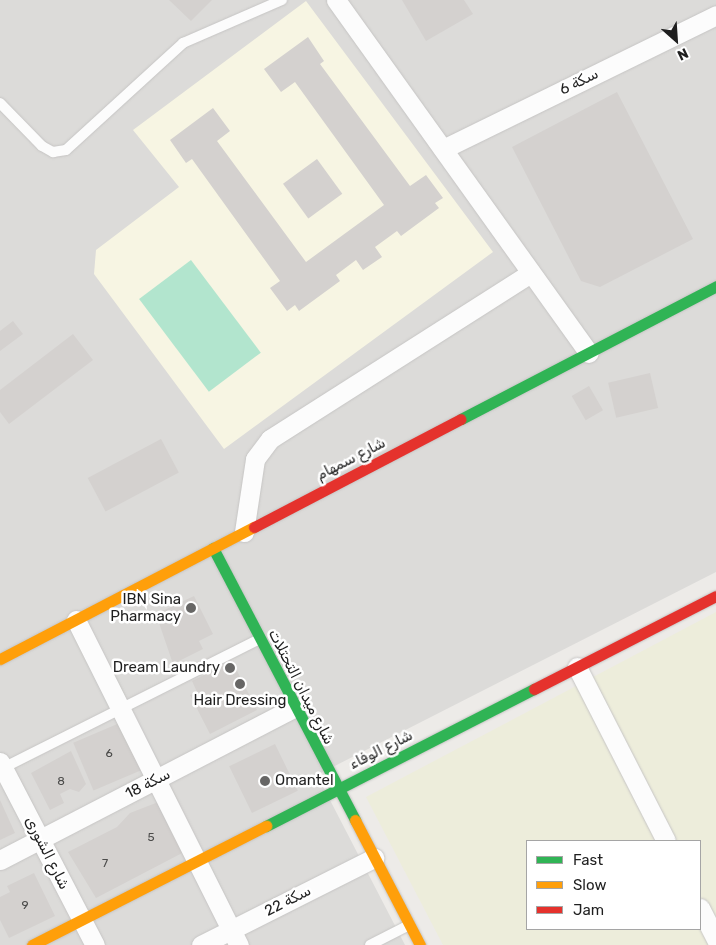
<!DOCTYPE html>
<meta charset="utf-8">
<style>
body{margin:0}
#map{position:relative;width:716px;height:945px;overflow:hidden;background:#edebe8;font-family:Rubik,"Noto Naskh Arabic",sans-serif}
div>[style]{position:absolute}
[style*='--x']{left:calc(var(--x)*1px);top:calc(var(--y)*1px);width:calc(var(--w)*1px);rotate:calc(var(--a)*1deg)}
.residential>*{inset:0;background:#dcdbd9}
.education>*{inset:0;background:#f7f5e3}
.farmland>*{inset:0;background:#ededdb}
.pitch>*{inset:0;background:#b2e5ce;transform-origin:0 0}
.building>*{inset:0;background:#d4d1cf;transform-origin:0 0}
.roads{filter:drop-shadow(0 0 1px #c6c5c4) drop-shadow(0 0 1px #c6c5c4)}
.lane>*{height:10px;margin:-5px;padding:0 5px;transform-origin:5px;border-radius:5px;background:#fcfcfc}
.street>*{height:19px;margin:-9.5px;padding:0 9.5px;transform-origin:9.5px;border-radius:9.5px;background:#fcfcfc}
.fast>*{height:11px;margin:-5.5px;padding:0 5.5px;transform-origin:5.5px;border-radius:5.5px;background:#30b455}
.slow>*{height:11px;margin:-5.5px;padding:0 5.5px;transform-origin:5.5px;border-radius:5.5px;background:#ff9f0a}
.jam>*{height:11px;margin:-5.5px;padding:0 5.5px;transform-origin:5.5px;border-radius:5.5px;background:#e5322d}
.dots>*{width:14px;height:14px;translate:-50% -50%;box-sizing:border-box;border:2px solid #fff;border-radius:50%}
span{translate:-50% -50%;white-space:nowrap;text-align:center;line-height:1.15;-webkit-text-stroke:5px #fff;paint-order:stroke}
.number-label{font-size:12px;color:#4c4c4b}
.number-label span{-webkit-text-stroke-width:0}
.street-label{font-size:15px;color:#1f1f1f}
.poi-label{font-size:15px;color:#1f1f1f}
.right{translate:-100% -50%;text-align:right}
.left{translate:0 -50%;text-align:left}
.legend{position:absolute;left:526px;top:840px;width:175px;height:90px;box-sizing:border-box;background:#fff;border:1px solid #a5a5a5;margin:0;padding:6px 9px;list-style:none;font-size:15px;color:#1f1f1f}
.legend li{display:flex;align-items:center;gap:10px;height:25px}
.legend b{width:25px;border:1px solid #a5a5a5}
.north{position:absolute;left:651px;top:15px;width:50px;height:50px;-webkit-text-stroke:4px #fff;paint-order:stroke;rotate:154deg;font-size:14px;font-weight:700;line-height:20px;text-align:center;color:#1f1f1f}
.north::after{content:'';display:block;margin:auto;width:18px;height:22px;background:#1f1f1f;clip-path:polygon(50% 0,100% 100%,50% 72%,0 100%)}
</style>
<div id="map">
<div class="residential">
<div style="clip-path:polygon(0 0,716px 0,716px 572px,317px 775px,405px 945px,0 945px)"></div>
</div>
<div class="education">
<div style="clip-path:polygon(306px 1px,493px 252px,224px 449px,94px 274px,96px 250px,179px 187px,133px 130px)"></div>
</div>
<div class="farmland">
<div style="clip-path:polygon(evenodd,716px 612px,716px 945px,443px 945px,366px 797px,716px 612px,527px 841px,700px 841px,700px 929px,527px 929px,527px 841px)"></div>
</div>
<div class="pitch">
<div style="left:191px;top:260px;width:116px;height:65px;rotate:53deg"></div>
</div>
<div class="building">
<div style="clip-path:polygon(169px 0,212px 0,191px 21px)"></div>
<div style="clip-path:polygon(402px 0,464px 0,473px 14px,426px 41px)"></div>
<div style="clip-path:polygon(308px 37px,324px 61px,320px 64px,410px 186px,426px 175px,443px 198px,435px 203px,439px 208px,401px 236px,397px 231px,375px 247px,382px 257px,363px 270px,356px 260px,336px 275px,340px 281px,299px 311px,295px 305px,287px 311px,270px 288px,280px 281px,192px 159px,186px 163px,170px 140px,213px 108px,230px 131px,217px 141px,306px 262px,384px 205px,295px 82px,281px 92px,264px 69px)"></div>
<div style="clip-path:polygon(617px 92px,693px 239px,600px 287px,581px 281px,512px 147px)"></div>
<div style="left:317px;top:159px;width:43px;height:42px;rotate:54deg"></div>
<div style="clip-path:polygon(13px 321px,23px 334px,0 351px,0 331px)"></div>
<div style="clip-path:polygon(73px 334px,93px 360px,9px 424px,0 412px,0 390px)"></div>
<div style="left:650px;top:373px;width:36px;height:43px;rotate:77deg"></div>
<div style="left:589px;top:386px;width:28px;height:20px;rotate:60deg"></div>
<div style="left:161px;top:439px;width:38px;height:83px;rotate:62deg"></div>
<div style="clip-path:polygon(194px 596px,213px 634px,199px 641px,203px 649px,173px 664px,156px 614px)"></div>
<div style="clip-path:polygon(232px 661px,257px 710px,210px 734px,190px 695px,197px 692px,192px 681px)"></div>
<div style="left:122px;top:722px;width:52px;height:53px;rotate:67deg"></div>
<div style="left:275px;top:744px;width:52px;height:51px;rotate:64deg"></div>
<div style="clip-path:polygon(71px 751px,86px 784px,79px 792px,70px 789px,60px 794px,64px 803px,50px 810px,31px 773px)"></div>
<div style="clip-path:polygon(0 800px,15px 833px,0 840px)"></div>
<div style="clip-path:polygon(161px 801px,186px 851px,96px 898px,68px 852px,117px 827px,130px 813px)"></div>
<div style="clip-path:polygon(34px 873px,55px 916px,9px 938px,0 920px,0 897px,10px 892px,7px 886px)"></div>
</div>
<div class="roads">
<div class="lane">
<div style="--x:0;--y:103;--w:60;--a:45.7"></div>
<div style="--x:42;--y:146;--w:13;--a:29"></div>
<div style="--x:53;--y:152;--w:13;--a:-9"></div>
<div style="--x:66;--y:150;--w:159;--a:-42.4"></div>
<div style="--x:183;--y:43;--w:108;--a:-23.5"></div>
<div style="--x:1;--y:769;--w:290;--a:-26.7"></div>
<div style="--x:370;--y:945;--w:44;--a:-27.1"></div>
</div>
<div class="street">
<div style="--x:336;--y:0;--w:434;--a:54.4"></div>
<div style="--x:443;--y:149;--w:304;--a:-26.1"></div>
<div style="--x:244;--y:532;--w:74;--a:-81.4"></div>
<div style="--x:255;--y:459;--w:25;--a:-53"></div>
<div style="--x:270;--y:439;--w:309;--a:-32.5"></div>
<div style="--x:76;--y:620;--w:364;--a:63.4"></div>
<div style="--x:577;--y:667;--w:195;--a:62.9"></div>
<div style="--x:0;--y:762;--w:206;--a:62.6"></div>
<div style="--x:0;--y:860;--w:332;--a:-27.4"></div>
<div style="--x:700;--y:908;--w:36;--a:63"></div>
<div style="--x:201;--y:945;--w:194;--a:-26.7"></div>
</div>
<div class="fast">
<div style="--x:461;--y:419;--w:288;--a:-27.5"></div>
<div style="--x:213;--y:548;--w:307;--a:62.4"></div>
<div style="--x:266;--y:826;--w:301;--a:-27.1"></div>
</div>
<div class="slow">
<div style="--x:0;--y:659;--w:286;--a:-27.5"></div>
<div style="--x:355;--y:820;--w:141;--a:62.5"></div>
<div style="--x:32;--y:945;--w:263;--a:-27"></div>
</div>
<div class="jam">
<div style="--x:254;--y:527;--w:233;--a:-27.6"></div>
<div style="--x:534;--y:689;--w:204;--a:-27.1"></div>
</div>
</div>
<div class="dots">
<div style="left:191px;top:608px;background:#676665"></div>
<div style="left:230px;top:668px;background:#676665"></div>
<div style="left:240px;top:684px;background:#676665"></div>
<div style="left:265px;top:781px;background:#676665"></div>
</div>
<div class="number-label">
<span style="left:109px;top:754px">6</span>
<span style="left:61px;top:782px">8</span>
<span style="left:151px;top:838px">5</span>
<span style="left:105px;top:864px">7</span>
<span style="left:25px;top:906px">9</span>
</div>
<div class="street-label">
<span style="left:579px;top:82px;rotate:-26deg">سكة 6</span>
<span style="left:351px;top:459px;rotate:-27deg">شارع سمهام</span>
<span style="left:301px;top:687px;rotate:63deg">شارع ميدان التحتلات</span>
<span style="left:381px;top:750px;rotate:-27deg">شارع الوفاء</span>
<span style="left:148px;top:784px;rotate:-27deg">سكة 18</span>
<span style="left:47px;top:853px;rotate:63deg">شارع الشورى</span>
<span style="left:288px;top:901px;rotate:-27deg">سكة 22</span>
</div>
<div class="poi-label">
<span class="right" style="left:181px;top:608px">IBN Sina<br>Pharmacy</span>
<span class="right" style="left:220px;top:668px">Dream Laundry</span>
<span style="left:240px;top:701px">Hair Dressing</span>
<span class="left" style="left:275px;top:781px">Omantel</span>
</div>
<ul class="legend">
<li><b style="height:6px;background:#30b455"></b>Fast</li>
<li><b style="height:6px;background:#ff9f0a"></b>Slow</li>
<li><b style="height:6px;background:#e5322d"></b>Jam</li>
</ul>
<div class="north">N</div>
</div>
